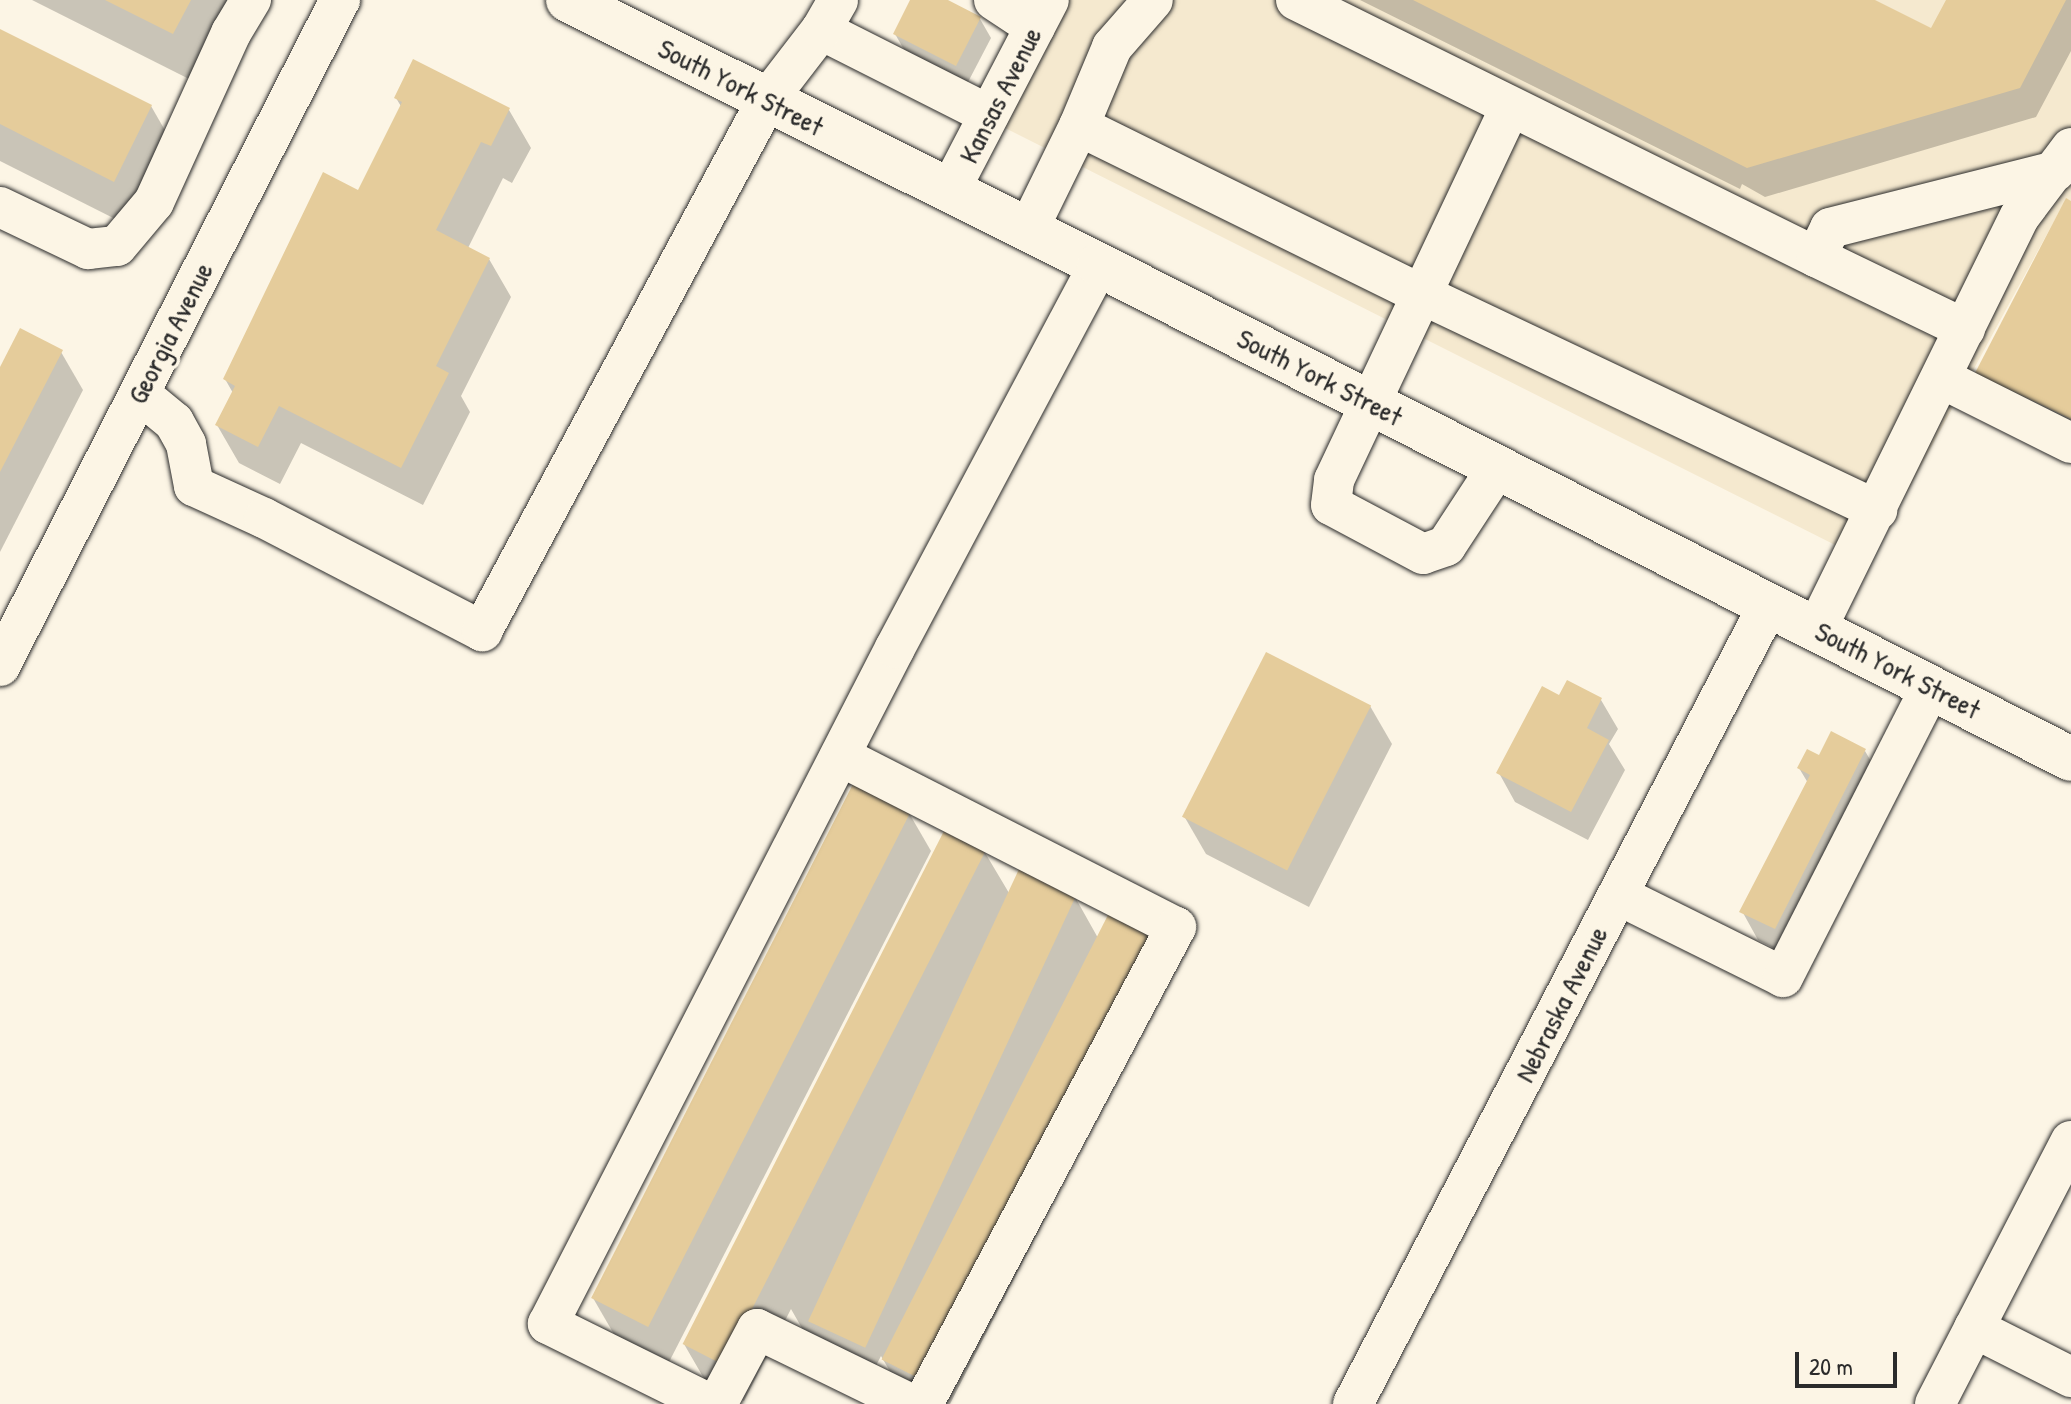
<!DOCTYPE html>
<style>
body{margin:0}
#map{position:relative;width:2071px;height:1404px;overflow:hidden;background:#fcf5e5;font-family:"Patrick Hand",sans-serif}
div>[style]{position:absolute}
[style*='--x']{left:calc(var(--x)*1px);top:calc(var(--y)*1px);width:calc(var(--w)*1px);rotate:calc(var(--a)*1deg)}
.built>*{inset:0;background:#f5e9cf}
.shadow>*{inset:0;background:#0003}
.building>*{inset:0;background:#e5cc9b;transform-origin:0 0}
.roads{filter:drop-shadow(0 0 2px #2b2b2b) drop-shadow(0 0 2px #2b2b2b)}
.minor>*{height:40px;margin:-20px;padding:0 20px;transform-origin:20px;border-radius:20px;background:#fcf5e5}
.major>*{height:44px;margin:-22px;padding:0 22px;transform-origin:22px;border-radius:22px;background:#fcf5e5}
span{translate:-50% -50%;white-space:nowrap;text-align:center;line-height:1.15;-webkit-text-stroke:7px #fcf5e5;paint-order:stroke}
.street-label{font-size:28px;color:#2b2b2b}
.scale{position:absolute;left:1795px;top:1352px;width:102px;height:36px;box-sizing:border-box;border:4px solid #2b2b2b;border-top:0;padding-left:10px;font-size:24px;line-height:28px;white-space:nowrap;color:#2b2b2b;-webkit-text-stroke:6px #fcf5e5;paint-order:stroke}
</style>
<div id="map">
<div class="built">
<div style="clip-path:polygon(1069px 0,2071px 0,2071px 201px,2066px 199px,1869px 562px,1003px 127px)"></div>
</div>
<div class="shadow">
<div style="clip-path:polygon(32px 0,232px 0,203px 86px)"></div>
<div style="clip-path:polygon(913px 0,943px 0,980px 19px,991px 38px,967px 84px,906px 53px,895px 34px)"></div>
<div style="clip-path:polygon(1360px 0,1871px 0,1932px 31px,1948px 0,2071px 0,2071px 51px,2036px 117px,1765px 197px,1742px 184px,1740px 189px)"></div>
<div style="clip-path:polygon(0 32px,151px 106px,182px 160px,145px 234px,0 161px)"></div>
<div style="clip-path:polygon(396px 98px,509px 110px,531px 148px,512px 183px,503px 178px,468px 248px,489px 259px,511px 297px,461px 396px,470px 412px,423px 505px,301px 443px,280px 484px,239px 463px,217px 425px,233px 393px,225px 379px,359px 193px,402px 108px)"></div>
<div style="clip-path:polygon(2071px 203px,2071px 446px,1977px 373px)"></div>
<div style="clip-path:polygon(61px 352px,83px 390px,0 552px,0 372px)"></div>
<div style="clip-path:polygon(1560px 698px,1601px 700px,1618px 729px,1609px 744px,1625px 770px,1588px 840px,1515px 802px,1499px 773px)"></div>
<div style="clip-path:polygon(1370px 706px,1392px 744px,1309px 907px,1206px 854px,1184px 816px)"></div>
<div style="clip-path:polygon(1865px 751px,1882px 780px,1791px 957px,1758px 940px,1742px 911px,1808px 783px,1799px 768px)"></div>
<div style="clip-path:polygon(909px 813px,931px 851px,668px 1364px,615px 1336px,593px 1298px)"></div>
<div style="clip-path:polygon(984px 851px,1009px 893px,1075px 897px,1098px 938px,1170px 974px,950px 1404px,919px 1404px,905px 1397px,881px 1356px,869px 1379px,815px 1351px,791px 1309px,744px 1401px,706px 1382px,684px 1344px)"></div>
</div>
<div class="building">
<div style="clip-path:polygon(105px 0,191px 0,173px 34px)"></div>
<div style="clip-path:polygon(910px 0,948px 0,981px 17px,956px 66px,893px 34px)"></div>
<div style="clip-path:polygon(1413px 0,1875px 0,1931px 28px,1946px 0,2066px 0,2020px 88px,1747px 168px)"></div>
<div style="clip-path:polygon(0 29px,152px 105px,114px 182px,0 124px)"></div>
<div style="clip-path:polygon(413px 59px,510px 108px,491px 146px,481px 142px,436px 230px,490px 258px,436px 366px,449px 373px,401px 468px,279px 406px,258px 447px,215px 425px,235px 386px,223px 379px,323px 172px,358px 190px,402px 102px,394px 98px)"></div>
<div style="clip-path:polygon(2066px 198px,2071px 201px,2071px 419px,1975px 373px)"></div>
<div style="clip-path:polygon(20px 328px,63px 350px,0 472px,0 367px)"></div>
<div style="left:1266px;top:652px;width:118px;height:185px;rotate:27deg"></div>
<div style="clip-path:polygon(1567px 680px,1602px 698px,1587px 728px,1609px 740px,1571px 812px,1496px 773px,1542px 686px,1559px 695px)"></div>
<div style="clip-path:polygon(1831px 731px,1866px 749px,1775px 929px,1739px 912px,1810px 775px,1797px 768px,1807px 749px,1819px 755px)"></div>
<div style="left:854px;top:782px;width:64px;height:579px;rotate:27deg"></div>
<div style="left:945px;top:829px;width:46px;height:578px;rotate:27deg"></div>
<div style="left:1019px;top:869px;width:63px;height:499px;rotate:25deg"></div>
<div style="left:1109px;top:913px;width:46px;height:501px;rotate:27deg"></div>
</div>
<div class="roads">
<div class="minor">
<div style="--x:994;--y:0;--w:49;--a:33.4"></div>
<div style="--x:1296;--y:0;--w:580;--a:26.3"></div>
<div style="--x:821;--y:30;--w:188;--a:26.8"></div>
<div style="--x:1079;--y:126;--w:381;--a:26.2"></div>
<div style="--x:1421;--y:294;--w:505;--a:25.35"></div>
<div style="--x:950;--y:190;--w:214;--a:-62.5"></div>
<div style="--x:0;--y:207;--w:98;--a:25.5"></div>
<div style="--x:88;--y:249;--w:29;--a:-6"></div>
<div style="--x:117;--y:246;--w:57;--a:-49.9"></div>
<div style="--x:154;--y:202;--w:186;--a:-65.5"></div>
<div style="--x:231;--y:33;--w:39;--a:-59"></div>
<div style="--x:1028;--y:230;--w:116;--a:-63.9"></div>
<div style="--x:1079;--y:126;--w:86;--a:-67.3"></div>
<div style="--x:1112;--y:47;--w:62;--a:-48.9"></div>
<div style="--x:1965;--y:329;--w:165;--a:-154.2"></div>
<div style="--x:1816;--y:257;--w:32;--a:-64"></div>
<div style="--x:1830;--y:228;--w:233;--a:-14.2"></div>
<div style="--x:1941;--y:378;--w:145;--a:26.6"></div>
<div style="--x:140;--y:394;--w:44;--a:39.5"></div>
<div style="--x:174;--y:422;--w:25;--a:61"></div>
<div style="--x:186;--y:444;--w:43;--a:79.2"></div>
<div style="--x:194;--y:486;--w:77;--a:24.6"></div>
<div style="--x:264;--y:518;--w:246;--a:27.4"></div>
<div style="--x:482;--y:631;--w:603;--a:-61.78"></div>
<div style="--x:767;--y:100;--w:88;--a:-52.4"></div>
<div style="--x:821;--y:30;--w:34;--a:-60"></div>
<div style="--x:1497;--y:468;--w:93;--a:123.2"></div>
<div style="--x:1446;--y:546;--w:24;--a:161"></div>
<div style="--x:1423;--y:554;--w:104;--a:-152"></div>
<div style="--x:1331;--y:505;--w:25;--a:-83"></div>
<div style="--x:1334;--y:480;--w:412;--a:-64.7"></div>
<div style="--x:1817;--y:628;--w:459;--a:-63.8"></div>
<div style="--x:2020;--y:216;--w:85;--a:-53.1"></div>
<div style="--x:0;--y:666;--w:748;--a:-62.96"></div>
<div style="--x:840;--y:756;--w:377;--a:27"></div>
<div style="--x:1176;--y:927;--w:540;--a:117.94"></div>
<div style="--x:1618;--y:895;--w:184;--a:26.4"></div>
<div style="--x:1783;--y:977;--w:326;--a:-63"></div>
<div style="--x:1974;--y:1328;--w:109;--a:26.8"></div>
<div style="--x:710;--y:1404;--w:181;--a:-153.7"></div>
<div style="--x:548;--y:1324;--w:760;--a:-62.83"></div>
<div style="--x:895;--y:648;--w:434;--a:-62"></div>
<div style="--x:717;--y:1404;--w:85;--a:-61.9"></div>
<div style="--x:757;--y:1329;--w:171;--a:26"></div>
<div style="--x:1353;--y:1404;--w:902;--a:-62.53"></div>
<div style="--x:1935;--y:1404;--w:296;--a:-62.7"></div>
</div>
<div class="major">
<div style="--x:568;--y:0;--w:593;--a:26.52"></div>
<div style="--x:1099;--y:265;--w:1090;--a:26.94"></div>
</div>
</div>
<div class="street-label">
<span style="left:741px;top:87px;rotate:27deg">South York Street</span>
<span style="left:1000px;top:95px;rotate:-63deg">Kansas Avenue</span>
<span style="left:170px;top:333px;rotate:-63deg">Georgia Avenue</span>
<span style="left:1320px;top:377px;rotate:27deg">South York Street</span>
<span style="left:1898px;top:670px;rotate:27deg">South York Street</span>
<span style="left:1561px;top:1004px;rotate:-63deg">Nebraska Avenue</span>
</div>
<div class="scale">20 m</div>
</div>
